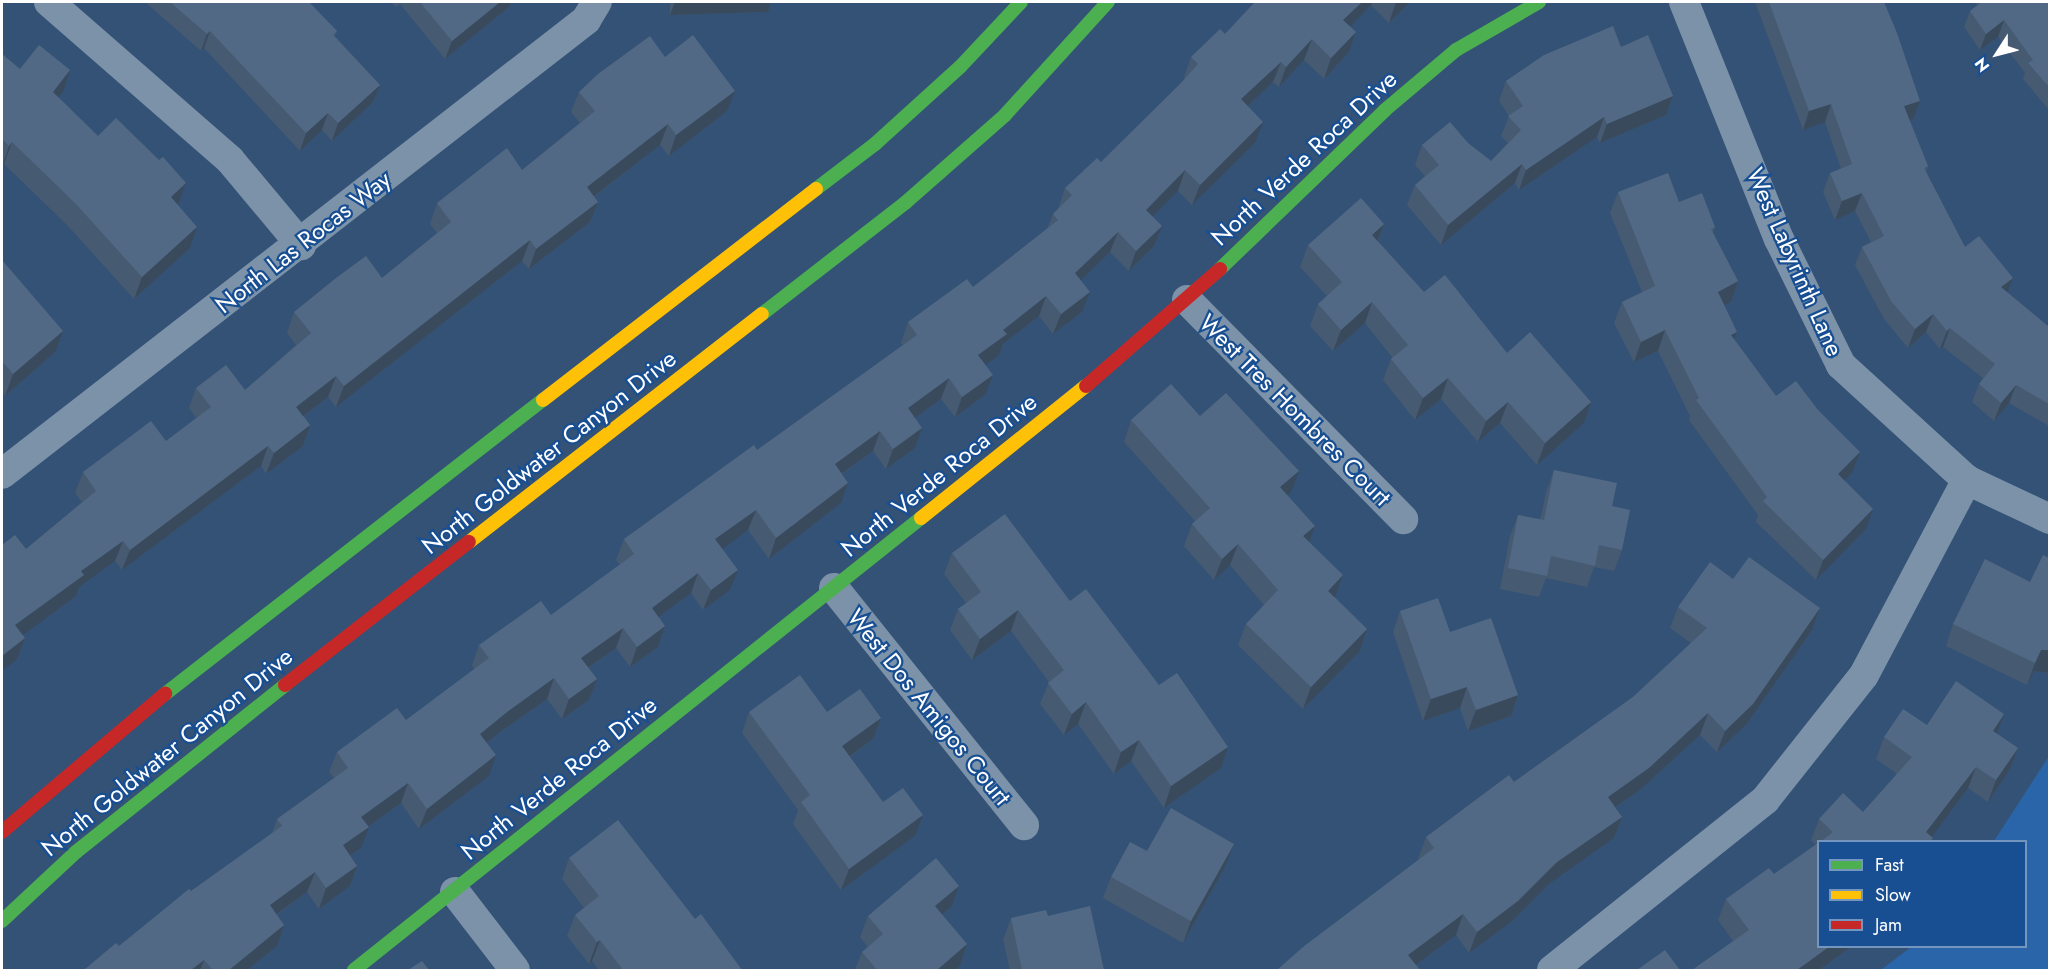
<!DOCTYPE html>
<style>
body{margin:0}
#map{position:relative;width:2051px;height:972px;overflow:hidden;background:#345276;font-family:Jost,sans-serif}
div>[style]{position:absolute}
[style*='--x']{left:calc(var(--x)*1px);top:calc(var(--y)*1px);width:calc(var(--w)*1px);rotate:calc(var(--a)*1deg)}
.green>*{inset:0;background:#2b65a9}
.street>*{height:30px;margin:-15px;padding:0 15px;transform-origin:15px;border-radius:15px;background:#7c92a9}
.fast>*{height:14px;margin:-7px;padding:0 7px;transform-origin:7px;border-radius:7px;background:#4caf50}
.slow>*{height:14px;margin:-7px;padding:0 7px;transform-origin:7px;border-radius:7px;background:#ffc107}
.jam>*{height:14px;margin:-7px;padding:0 7px;transform-origin:7px;border-radius:7px;background:#c62828}
.wall>*{inset:0;background:#465a72}
.shaded-wall>*{inset:0;background:#394a5d}
.building>*{inset:0;background:#516985}
span{translate:-50% -50%;white-space:nowrap;text-align:center;line-height:1.15;-webkit-text-stroke:4.5px #184e92;paint-order:stroke}
.street-label{font-size:24px;color:#fff}
.frame{position:absolute;inset:0;border:3px solid #fff;pointer-events:none}
.legend{position:absolute;left:1817px;top:840px;width:210px;height:108px;box-sizing:border-box;background:#184e92;border:2px solid #7495be;margin:0;padding:8px 10px;list-style:none;font-size:18px;color:#fff}
.legend li{display:flex;align-items:center;gap:12px;height:30px}
.legend b{width:30px;border:2px solid #7495be}
.north{position:absolute;left:1967px;top:24px;width:60px;height:60px;-webkit-text-stroke:4px #184e92;paint-order:stroke;rotate:234deg;font-size:16px;font-weight:700;line-height:24px;text-align:center;color:#fff}
.north::after{content:'';display:block;margin:auto;width:21px;height:27px;background:#fff;clip-path:polygon(50% 0,100% 100%,50% 72%,0 100%)}
</style>
<div id="map">
<div class="green">
<div style="clip-path:polygon(2049px 756px,2049px 970px,1881px 970px,1911px 947px,2026px 946px,2026px 842px,1994px 841px)"></div>
</div>
<div class="street">
<div style="--x:49;--y:2;--w:240;--a:41.1"></div>
<div style="--x:230;--y:160;--w:111;--a:50.1"></div>
<div style="--x:1684;--y:2;--w:255;--a:68.2"></div>
<div style="--x:1779;--y:239;--w:140;--a:63.8"></div>
<div style="--x:1841;--y:365;--w:171;--a:42.4"></div>
<div style="--x:1967;--y:480;--w:92;--a:25.2"></div>
<div style="--x:1187;--y:300;--w:308;--a:45.4"></div>
<div style="--x:2;--y:474;--w:740;--a:-37.86"></div>
<div style="--x:586;--y:20;--w:21;--a:-59"></div>
<div style="--x:834;--y:588;--w:304;--a:51.3"></div>
<div style="--x:455;--y:892;--w:98;--a:52.4"></div>
<div style="--x:1552;--y:970;--w:273;--a:-38.6"></div>
<div style="--x:1765;--y:800;--w:159;--a:-51.6"></div>
<div style="--x:1864;--y:675;--w:221;--a:-62.2"></div>
</div>
<div class="fast">
<div style="--x:816;--y:189;--w:74;--a:-37.3"></div>
<div style="--x:875;--y:144;--w:115;--a:-42.2"></div>
<div style="--x:960;--y:67;--w:89;--a:-46.8"></div>
<div style="--x:1220;--y:269;--w:229;--a:-43.9"></div>
<div style="--x:1385;--y:110;--w:93;--a:-40.2"></div>
<div style="--x:1456;--y:50;--w:96;--a:-30"></div>
<div style="--x:762;--y:314;--w:181;--a:-37.8"></div>
<div style="--x:905;--y:203;--w:133;--a:-41.3"></div>
<div style="--x:1005;--y:115;--w:153;--a:-47.7"></div>
<div style="--x:165;--y:694;--w:479;--a:-37.9"></div>
<div style="--x:2;--y:921;--w:101;--a:-43"></div>
<div style="--x:76;--y:852;--w:268;--a:-38.6"></div>
<div style="--x:354;--y:970;--w:725;--a:-38.56"></div>
</div>
<div class="slow">
<div style="--x:543;--y:400;--w:345;--a:-37.7"></div>
<div style="--x:921;--y:518;--w:211;--a:-38.7"></div>
<div style="--x:469;--y:542;--w:371;--a:-37.9"></div>
</div>
<div class="jam">
<div style="--x:1086;--y:386;--w:178;--a:-41.1"></div>
<div style="--x:285;--y:685;--w:233;--a:-37.9"></div>
<div style="--x:2;--y:832;--w:214;--a:-40.3"></div>
</div>
<div class="wall">
<div style="clip-path:polygon(145px 2px,309px 2px,337px 31px,335px 36px,380px 85px,373px 102px,332px 141px,322px 130px,300px 151px,204px 48px,201px 51px)"></div>
<div style="clip-path:polygon(391px 2px,511px 2px,509px 7px,445px 59px,400px 4px,396px 7px)"></div>
<div style="clip-path:polygon(670px 2px,771px 2px,768px 12px,670px 15px)"></div>
<div style="clip-path:polygon(1255px 2px,1410px 2px,1389px 23px,1371px 5px,1350px 26px,1356px 32px,1349px 52px,1324px 79px,1304px 60px,1279px 87px,1273px 82px,1248px 106px,1255px 143px,1192px 205px,1178px 191px,1152px 216px,1162px 226px,1154px 246px,1129px 271px,1110px 252px,1081px 280px,1082px 312px,1053px 334px,1039px 316px,1003px 344px,999px 355px,985px 365px,985px 395px,955px 417px,941px 399px,915px 418px,915px 448px,886px 469px,873px 451px,842px 474px,841px 503px,769px 559px,748px 530px,722px 549px,730px 590px,703px 610px,691px 593px,659px 617px,665px 626px,658px 647px,630px 667px,616px 648px,589px 668px,597px 679px,589px 700px,562px 719px,547px 699px,500px 732px,487px 743px,489px 776px,419px 829px,401px 803px,368px 827px,361px 848px,350px 856px,357px 866px,350px 886px,319px 909px,307px 892px,277px 915px,284px 925px,277px 946px,247px 970px,84px 970px,119px 946px,272px 833px,277px 819px,334px 778px,329px 772px,337px 752px,406px 720px,474px 669px,472px 665px,479px 645px,551px 615px,620px 565px,616px 560px,624px 539px,757px 450px,903px 345px,901px 343px,908px 322px,973px 287px,1047px 229px,1053px 214px,1058px 209px,1065px 188px,1101px 162px,1185px 79px,1184px 77px,1191px 57px,1225px 34px)"></div>
<div style="clip-path:polygon(1755px 2px,1884px 2px,1913px 119px,1909px 120px,1928px 166px,1926px 172px,1965px 247px,2013px 278px,2007px 292px,2049px 327px,2049px 426px,2009px 403px,1994px 421px,1972px 402px,1979px 384px,1983px 378px,1943px 347px,1940px 349px,1926px 332px,1908px 348px,1884px 319px,1855px 265px,1862px 247px,1871px 242px,1855px 211px,1835px 220px,1823px 192px,1830px 173px,1841px 169px,1825px 122px,1803px 130px)"></div>
<div style="clip-path:polygon(1975px 2px,2049px 2px,2049px 110px,2023px 79px,2025px 73px,1998px 37px,1980px 50px,1964px 27px,1970px 11px,1977px 5px)"></div>
<div style="clip-path:polygon(1621px 47px,1673px 96px,1666px 115px,1600px 143px,1597px 137px,1519px 190px,1515px 183px,1441px 245px,1407px 205px,1415px 185px,1425px 176px,1415px 165px,1422px 145px,1468px 143px,1491px 161px,1508px 143px,1501px 136px,1509px 116px,1499px 101px,1506px 81px)"></div>
<div style="clip-path:polygon(2px 54px,20px 69px,63px 92px,58px 97px,98px 136px,178px 204px,178px 205px,190px 248px,134px 299px,67px 225px,4px 164px,2px 167px)"></div>
<div style="clip-path:polygon(665px 57px,727px 111px,669px 156px,660px 145px,594px 197px,598px 202px,590px 222px,529px 269px,522px 261px,336px 407px,328px 397px,304px 416px,310px 425px,303px 446px,266px 474px,261px 466px,122px 570px,115px 561px,79px 587px,76px 596px,22px 635px,25px 638px,17px 659px,26px 549px,82px 502px,75px 493px,83px 472px,166px 441px,196px 418px,189px 408px,196px 388px,245px 390px,296px 345px,287px 333px,294px 312px,382px 278px,437px 233px,430px 224px,437px 203px,522px 170px,580px 123px,571px 112px,579px 92px)"></div>
<div style="clip-path:polygon(1618px 192px,1679px 202px,1715px 227px,1713px 233px,1738px 281px,1731px 302px,1724px 305px,1735px 340px,1776px 396px,1852px 473px,1844px 481px,1866px 529px,1816px 580px,1756px 522px,1758px 515px,1689px 420px,1690px 416px,1658px 351px,1634px 362px,1614px 323px,1622px 302px,1642px 292px,1610px 213px)"></div>
<div style="clip-path:polygon(1384px 224px,1378px 241px,1424px 292px,1507px 353px,1591px 402px,1584px 423px,1537px 465px,1500px 423px,1478px 442px,1441px 399px,1415px 420px,1383px 380px,1391px 359px,1392px 357px,1365px 323px,1333px 351px,1310px 326px,1318px 304px,1327px 296px,1300px 267px,1308px 245px)"></div>
<div style="clip-path:polygon(2px 260px,55px 352px,5px 396px,2px 391px)"></div>
<div style="clip-path:polygon(1200px 416px,1291px 492px,1287px 495px,1335px 597px,1367px 629px,1360px 651px,1303px 709px,1238px 645px,1246px 624px,1264px 605px,1230px 565px,1214px 580px,1184px 546px,1192px 524px,1195px 521px,1124px 442px,1131px 420px)"></div>
<div style="clip-path:polygon(1554px 470px,1612px 506px,1622px 550px,1614px 571px,1594px 567px,1587px 587px,1546px 578px,1539px 597px,1500px 589px,1510px 536px,1518px 515px,1540px 520px,1546px 492px)"></div>
<div style="clip-path:polygon(952px 553px,1070px 601px,1221px 768px,1164px 808px,1131px 761px,1114px 774px,1078px 724px,1064px 735px,1040px 704px,1049px 682px,1011px 631px,972px 660px,950px 630px,958px 609px,966px 603px,944px 574px)"></div>
<div style="clip-path:polygon(1985px 559px,2049px 673px,2034px 671px,2027px 685px,1946px 646px,1953px 624px)"></div>
<div style="clip-path:polygon(1733px 579px,1820px 608px,1812px 630px,1746px 725px,1717px 752px,1700px 735px,1641px 789px,1615px 808px,1622px 817px,1614px 838px,1549px 884px,1511px 922px,1469px 953px,1456px 935px,1416px 965px,1277px 970px,1419px 860px,1418px 859px,1426px 837px,1514px 782px,1633px 697px,1691px 643px,1670px 628px,1678px 607px)"></div>
<div style="clip-path:polygon(1400px 611px,1450px 632px,1518px 695px,1511px 716px,1468px 731px,1460px 708px,1423px 721px,1393px 632px)"></div>
<div style="clip-path:polygon(749px 712px,881px 718px,873px 739px,850px 757px,883px 802px,915px 836px,841px 890px,793px 824px,798px 810px,742px 733px)"></div>
<div style="clip-path:polygon(1927px 725px,1997px 734px,2018px 748px,2010px 769px,1988px 802px,1968px 788px,1932px 836px,1933px 838px,1931px 842px,1818px 842px,1818px 946px,1852px 946px,1819px 970px,1733px 941px,1718px 920px,1726px 899px,1774px 874px,1816px 845px,1811px 840px,1819px 819px,1863px 812px,1897px 774px,1876px 759px,1884px 737px)"></div>
<div style="clip-path:polygon(1234px 844px,1226px 865px,1183px 943px,1103px 898px,1111px 877px,1147px 851px)"></div>
<div style="clip-path:polygon(569px 858px,695px 919px,742px 970px,599px 970px,592px 961px,589px 964px,567px 936px,575px 915px,584px 908px,562px 879px)"></div>
<div style="clip-path:polygon(951px 907px,942px 915px,967px 944px,960px 966px,954px 970px,855px 970px,862px 952px,868px 947px,860px 937px,868px 916px)"></div>
<div style="clip-path:polygon(1048px 916px,1104px 970px,1010px 970px,1003px 940px,1011px 918px)"></div>
</div>
<div class="shaded-wall">
<div style="clip-path:polygon(500px 2px,511px 2px,509px 7px,445px 59px,452px 41px)"></div>
<div style="clip-path:polygon(675px 2px,771px 2px,768px 12px,670px 15px)"></div>
<div style="clip-path:polygon(1362px 2px,1372px 2px,1371px 5px,1336px 41px,1343px 20px)"></div>
<div style="clip-path:polygon(1396px 2px,1410px 2px,1389px 23px)"></div>
<div style="clip-path:polygon(2004px 20px,1998px 37px,1980px 50px,1986px 34px)"></div>
<div style="clip-path:polygon(210px 31px,204px 48px,201px 51px,207px 34px)"></div>
<div style="clip-path:polygon(1356px 32px,1349px 52px,1324px 79px,1331px 58px)"></div>
<div style="clip-path:polygon(1312px 39px,1304px 60px,1279px 87px,1286px 67px)"></div>
<div style="clip-path:polygon(1281px 62px,1273px 82px,1234px 119px,1241px 99px)"></div>
<div style="clip-path:polygon(70px 70px,63px 92px,45px 113px,53px 92px)"></div>
<div style="clip-path:polygon(380px 85px,373px 102px,332px 141px,338px 123px)"></div>
<div style="clip-path:polygon(735px 91px,727px 111px,669px 156px,676px 135px)"></div>
<div style="clip-path:polygon(1673px 96px,1666px 115px,1600px 143px,1607px 124px)"></div>
<div style="clip-path:polygon(1920px 101px,1913px 119px,1897px 125px,1904px 106px)"></div>
<div style="clip-path:polygon(1831px 104px,1825px 122px,1803px 130px,1809px 111px)"></div>
<div style="clip-path:polygon(328px 113px,322px 130px,300px 151px,306px 133px)"></div>
<div style="clip-path:polygon(1604px 117px,1597px 137px,1519px 190px,1526px 170px)"></div>
<div style="clip-path:polygon(1263px 122px,1255px 143px,1192px 205px,1200px 185px)"></div>
<div style="clip-path:polygon(668px 124px,660px 145px,579px 208px,587px 187px)"></div>
<div style="clip-path:polygon(12px 142px,4px 164px,2px 167px,9px 146px)"></div>
<div style="clip-path:polygon(1522px 164px,1515px 183px,1441px 245px,1448px 225px)"></div>
<div style="clip-path:polygon(1185px 170px,1178px 191px,1139px 230px,1146px 210px)"></div>
<div style="clip-path:polygon(186px 183px,178px 204px,163px 219px,171px 197px)"></div>
<div style="clip-path:polygon(1862px 193px,1855px 211px,1835px 220px,1842px 201px)"></div>
<div style="clip-path:polygon(598px 202px,590px 222px,529px 269px,536px 249px)"></div>
<div style="clip-path:polygon(1384px 224px,1376px 245px,1372px 235px)"></div>
<div style="clip-path:polygon(1162px 226px,1154px 246px,1129px 271px,1136px 251px)"></div>
<div style="clip-path:polygon(197px 227px,190px 248px,134px 299px,142px 277px)"></div>
<div style="clip-path:polygon(1118px 232px,1110px 252px,1068px 293px,1075px 273px)"></div>
<div style="clip-path:polygon(530px 240px,522px 261px,336px 407px,344px 386px)"></div>
<div style="clip-path:polygon(2013px 278px,2006px 296px,2001px 287px)"></div>
<div style="clip-path:polygon(1738px 281px,1731px 302px,1710px 312px,1718px 292px)"></div>
<div style="clip-path:polygon(1090px 292px,1082px 312px,1053px 334px,1061px 314px)"></div>
<div style="clip-path:polygon(1046px 296px,1039px 316px,1003px 344px,999px 355px,971px 376px,978px 355px,1003px 330px)"></div>
<div style="clip-path:polygon(1372px 302px,1365px 323px,1333px 351px,1341px 330px)"></div>
<div style="clip-path:polygon(1933px 314px,1926px 332px,1908px 348px,1915px 329px)"></div>
<div style="clip-path:polygon(1950px 328px,1943px 347px,1940px 349px,1947px 331px)"></div>
<div style="clip-path:polygon(1665px 330px,1658px 351px,1634px 362px,1641px 342px)"></div>
<div style="clip-path:polygon(63px 331px,55px 352px,5px 396px,13px 374px)"></div>
<div style="clip-path:polygon(1737px 332px,1730px 352px,1731px 335px)"></div>
<div style="clip-path:polygon(993px 375px,985px 395px,955px 417px,962px 397px)"></div>
<div style="clip-path:polygon(336px 376px,328px 397px,289px 427px,296px 407px)"></div>
<div style="clip-path:polygon(949px 378px,941px 399px,901px 428px,908px 408px)"></div>
<div style="clip-path:polygon(1448px 378px,1441px 399px,1415px 420px,1423px 398px)"></div>
<div style="clip-path:polygon(2016px 385px,2009px 403px,1994px 421px,2001px 403px)"></div>
<div style="clip-path:polygon(1508px 402px,1500px 423px,1478px 442px,1486px 421px)"></div>
<div style="clip-path:polygon(1591px 402px,1584px 423px,1537px 465px,1545px 443px)"></div>
<div style="clip-path:polygon(310px 425px,303px 446px,266px 474px,274px 453px)"></div>
<div style="clip-path:polygon(922px 428px,915px 448px,886px 469px,893px 449px)"></div>
<div style="clip-path:polygon(880px 431px,873px 451px,827px 484px,835px 464px)"></div>
<div style="clip-path:polygon(268px 446px,261px 466px,122px 570px,130px 550px)"></div>
<div style="clip-path:polygon(1860px 452px,1852px 473px,1831px 495px,1838px 474px)"></div>
<div style="clip-path:polygon(1299px 471px,1291px 492px,1272px 508px,1280px 487px)"></div>
<div style="clip-path:polygon(848px 483px,841px 503px,769px 559px,776px 538px)"></div>
<div style="clip-path:polygon(1873px 509px,1866px 529px,1816px 580px,1823px 560px)"></div>
<div style="clip-path:polygon(756px 510px,748px 530px,708px 560px,715px 539px)"></div>
<div style="clip-path:polygon(1315px 526px,1307px 548px,1303px 536px)"></div>
<div style="clip-path:polygon(123px 541px,115px 561px,79px 587px,76px 596px,8px 646px,15px 625px,81px 571px)"></div>
<div style="clip-path:polygon(1238px 544px,1230px 565px,1214px 580px,1222px 559px)"></div>
<div style="clip-path:polygon(738px 570px,730px 590px,703px 610px,711px 590px)"></div>
<div style="clip-path:polygon(698px 573px,691px 593px,644px 628px,652px 608px)"></div>
<div style="clip-path:polygon(1343px 575px,1335px 597px,1320px 612px,1328px 591px)"></div>
<div style="clip-path:polygon(1820px 608px,1812px 630px,1746px 725px,1717px 752px,1725px 731px)"></div>
<div style="clip-path:polygon(1018px 610px,1011px 631px,972px 660px,980px 639px)"></div>
<div style="clip-path:polygon(665px 626px,658px 647px,630px 667px,637px 647px)"></div>
<div style="clip-path:polygon(623px 628px,616px 648px,574px 678px,581px 658px)"></div>
<div style="clip-path:polygon(1367px 629px,1360px 651px,1303px 709px,1311px 687px)"></div>
<div style="clip-path:polygon(25px 638px,17px 659px,2px 671px,2px 656px)"></div>
<div style="clip-path:polygon(2041px 650px,2049px 650px,2049px 673px,2034px 671px,2027px 685px,2035px 663px)"></div>
<div style="clip-path:polygon(554px 678px,547px 699px,500px 732px,472px 755px,480px 734px,507px 712px)"></div>
<div style="clip-path:polygon(597px 679px,589px 700px,562px 719px,569px 699px)"></div>
<div style="clip-path:polygon(1467px 687px,1460px 708px,1423px 721px,1431px 699px)"></div>
<div style="clip-path:polygon(1518px 695px,1511px 716px,1468px 731px,1476px 710px)"></div>
<div style="clip-path:polygon(1086px 702px,1078px 724px,1064px 735px,1072px 714px)"></div>
<div style="clip-path:polygon(1708px 713px,1700px 735px,1641px 789px,1600px 818px,1608px 797px)"></div>
<div style="clip-path:polygon(2004px 714px,1996px 736px,1993px 731px)"></div>
<div style="clip-path:polygon(881px 718px,873px 739px,834px 768px,842px 746px)"></div>
<div style="clip-path:polygon(1139px 740px,1131px 761px,1114px 774px,1121px 752px)"></div>
<div style="clip-path:polygon(1228px 747px,1221px 768px,1164px 808px,1171px 786px)"></div>
<div style="clip-path:polygon(2018px 748px,2010px 769px,1988px 802px,1996px 780px)"></div>
<div style="clip-path:polygon(496px 755px,489px 776px,419px 829px,427px 809px)"></div>
<div style="clip-path:polygon(1976px 767px,1968px 788px,1928px 842px,1926px 832px)"></div>
<div style="clip-path:polygon(408px 783px,401px 803px,354px 837px,361px 817px)"></div>
<div style="clip-path:polygon(923px 815px,915px 836px,841px 890px,849px 869px)"></div>
<div style="clip-path:polygon(1622px 817px,1614px 838px,1549px 884px,1511px 922px,1469px 953px,1477px 932px,1557px 862px)"></div>
<div style="clip-path:polygon(369px 827px,361px 848px,335px 866px,343px 845px)"></div>
<div style="clip-path:polygon(1234px 844px,1226px 865px,1183px 943px,1191px 921px)"></div>
<div style="clip-path:polygon(357px 866px,350px 886px,319px 909px,326px 888px)"></div>
<div style="clip-path:polygon(315px 872px,307px 892px,262px 925px,270px 905px)"></div>
<div style="clip-path:polygon(959px 886px,951px 907px,927px 927px,935px 906px)"></div>
<div style="clip-path:polygon(1463px 914px,1456px 935px,1409px 970px,1408px 955px)"></div>
<div style="clip-path:polygon(284px 925px,277px 946px,247px 970px,229px 970px)"></div>
<div style="clip-path:polygon(600px 940px,592px 961px,589px 964px,597px 942px)"></div>
<div style="clip-path:polygon(967px 944px,960px 966px,954px 970px,937px 970px)"></div>
<div style="clip-path:polygon(1830px 946px,1852px 946px,1819px 970px,1797px 970px)"></div>
<div style="clip-path:polygon(204px 960px,200px 970px,191px 970px)"></div>
</div>
<div class="building">
<div style="clip-path:polygon(170px 2px,309px 2px,337px 31px,333px 35px,380px 85px,338px 123px,328px 113px,306px 133px,210px 31px,207px 34px)"></div>
<div style="clip-path:polygon(420px 2px,500px 2px,452px 41px)"></div>
<div style="clip-path:polygon(1255px 2px,1362px 2px,1343px 20px,1356px 32px,1331px 58px,1312px 39px,1286px 67px,1281px 62px,1241px 99px,1263px 122px,1200px 185px,1185px 170px,1146px 210px,1162px 226px,1136px 251px,1118px 232px,1075px 273px,1090px 292px,1061px 314px,1046px 296px,1003px 330px,1007px 334px,978px 355px,993px 375px,962px 397px,949px 378px,908px 408px,922px 428px,893px 449px,880px 431px,835px 464px,848px 483px,776px 538px,756px 510px,715px 539px,738px 570px,711px 590px,698px 573px,652px 608px,665px 626px,637px 647px,623px 628px,581px 658px,597px 679px,569px 699px,554px 678px,507px 712px,480px 734px,496px 755px,427px 809px,408px 783px,361px 817px,369px 827px,343px 845px,357px 866px,326px 888px,315px 872px,270px 905px,284px 925px,229px 970px,213px 970px,204px 960px,191px 970px,84px 970px,116px 943px,119px 946px,189px 889px,191px 891px,282px 826px,277px 819px,348px 768px,337px 752px,397px 708px,406px 720px,489px 658px,479px 645px,541px 601px,551px 615px,634px 554px,624px 539px,754px 445px,757px 450px,917px 335px,908px 322px,967px 279px,973px 287px,1058px 220px,1053px 214px,1072px 195px,1065px 188px,1097px 158px,1101px 162px,1180px 84px,1198px 64px,1191px 57px,1220px 29px,1225px 34px)"></div>
<div style="clip-path:polygon(1769px 2px,1884px 2px,1897px 33px,1920px 101px,1904px 106px,1928px 166px,1924px 168px,1965px 247px,1979px 236px,2013px 278px,2001px 287px,2049px 327px,2049px 404px,2016px 385px,2001px 403px,1979px 384px,1995px 364px,1950px 328px,1947px 331px,1933px 314px,1915px 329px,1891px 301px,1862px 247px,1884px 236px,1862px 193px,1842px 201px,1830px 173px,1852px 164px,1831px 104px,1809px 111px)"></div>
<div style="clip-path:polygon(1982px 2px,2049px 2px,2049px 87px,2028px 63px,2033px 60px,2004px 20px,1986px 34px,1970px 11px)"></div>
<div style="clip-path:polygon(1613px 26px,1621px 47px,1648px 35px,1673px 96px,1607px 124px,1604px 117px,1526px 170px,1522px 164px,1448px 225px,1415px 185px,1439px 165px,1422px 145px,1450px 122px,1468px 143px,1491px 161px,1521px 130px,1508px 116px,1523px 106px,1506px 81px,1544px 55px)"></div>
<div style="clip-path:polygon(693px 35px,735px 91px,676px 135px,668px 124px,587px 187px,598px 202px,536px 249px,530px 240px,344px 386px,336px 376px,296px 407px,310px 425px,274px 453px,268px 446px,130px 550px,123px 541px,81px 571px,84px 575px,15px 625px,25px 638px,2px 656px,2px 545px,15px 535px,26px 549px,96px 491px,83px 472px,151px 421px,166px 441px,211px 407px,196px 388px,226px 365px,245px 390px,311px 333px,294px 312px,336px 278px,366px 256px,382px 278px,451px 222px,437px 203px,507px 148px,522px 170px,595px 111px,579px 92px,598px 74px,650px 36px,665px 57px)"></div>
<div style="clip-path:polygon(39px 45px,70px 70px,53px 92px,98px 136px,116px 118px,159px 160px,163px 157px,186px 183px,171px 197px,197px 227px,142px 277px,75px 203px,12px 142px,9px 146px,2px 139px,2px 54px,20px 69px)"></div>
<div style="clip-path:polygon(1668px 173px,1679px 202px,1702px 193px,1715px 227px,1711px 229px,1738px 281px,1718px 292px,1737px 332px,1731px 335px,1776px 396px,1796px 381px,1818px 410px,1860px 452px,1838px 474px,1873px 509px,1823px 560px,1763px 501px,1767px 497px,1696px 400px,1699px 398px,1665px 330px,1641px 342px,1622px 302px,1655px 286px,1618px 192px)"></div>
<div style="clip-path:polygon(1361px 198px,1384px 224px,1372px 235px,1424px 292px,1445px 275px,1507px 353px,1530px 332px,1591px 402px,1545px 443px,1508px 402px,1486px 421px,1448px 378px,1423px 398px,1391px 359px,1408px 345px,1372px 302px,1341px 330px,1318px 304px,1342px 282px,1308px 245px)"></div>
<div style="clip-path:polygon(2px 260px,63px 331px,13px 374px,2px 361px)"></div>
<div style="clip-path:polygon(1171px 384px,1200px 416px,1226px 393px,1299px 471px,1280px 487px,1315px 526px,1303px 536px,1343px 575px,1328px 591px,1367px 629px,1311px 687px,1246px 624px,1278px 590px,1238px 544px,1222px 559px,1192px 524px,1210px 508px,1131px 420px)"></div>
<div style="clip-path:polygon(1554px 470px,1617px 483px,1612px 506px,1630px 510px,1622px 550px,1599px 545px,1595px 566px,1551px 556px,1547px 576px,1508px 568px,1518px 515px,1544px 520px)"></div>
<div style="clip-path:polygon(1005px 514px,1070px 601px,1086px 589px,1159px 685px,1177px 673px,1228px 747px,1171px 786px,1139px 740px,1121px 752px,1086px 702px,1072px 714px,1048px 683px,1064px 670px,1018px 610px,980px 639px,958px 609px,981px 592px,952px 553px)"></div>
<div style="clip-path:polygon(2043px 555px,2049px 558px,2049px 650px,2041px 650px,2035px 663px,1953px 624px,1985px 559px,2030px 582px)"></div>
<div style="clip-path:polygon(1749px 557px,1820px 608px,1753px 704px,1725px 731px,1708px 713px,1649px 768px,1608px 797px,1622px 817px,1557px 862px,1518px 901px,1477px 932px,1463px 914px,1408px 955px,1420px 970px,1277px 970px,1303px 947px,1434px 848px,1426px 837px,1509px 775px,1514px 782px,1633px 697px,1707px 628px,1678px 607px,1710px 562px,1733px 579px)"></div>
<div style="clip-path:polygon(1438px 598px,1450px 632px,1491px 618px,1518px 695px,1476px 710px,1467px 687px,1431px 699px,1400px 611px)"></div>
<div style="clip-path:polygon(800px 675px,827px 712px,860px 689px,881px 718px,842px 746px,883px 802px,903px 788px,923px 815px,849px 869px,801px 802px,810px 795px,749px 712px)"></div>
<div style="clip-path:polygon(1956px 681px,2004px 714px,1993px 731px,2018px 748px,1996px 780px,1976px 767px,1926px 832px,1933px 838px,1929px 842px,1820px 842px,1833px 832px,1819px 819px,1843px 793px,1863px 812px,1912px 757px,1884px 737px,1903px 709px,1927px 725px)"></div>
<div style="clip-path:polygon(1171px 808px,1234px 844px,1191px 921px,1111px 877px,1130px 842px,1147px 851px)"></div>
<div style="clip-path:polygon(618px 820px,695px 919px,701px 914px,742px 970px,623px 970px,600px 940px,597px 942px,575px 915px,599px 896px,569px 858px)"></div>
<div style="clip-path:polygon(1818px 843px,1818px 946px,1830px 946px,1797px 970px,1692px 970px,1749px 930px,1726px 899px,1769px 868px,1774px 874px)"></div>
<div style="clip-path:polygon(936px 858px,959px 886px,935px 906px,967px 944px,937px 970px,912px 970px,910px 969px,908px 970px,877px 970px,862px 952px,883px 934px,868px 916px)"></div>
<div style="clip-path:polygon(1090px 906px,1104px 970px,1022px 970px,1011px 918px,1046px 910px,1048px 916px)"></div>
<div style="clip-path:polygon(1665px 950px,1680px 970px,1637px 970px)"></div>
<div style="clip-path:polygon(422px 961px,429px 970px,408px 970px)"></div>
</div>
<div class="street-label">
<span style="left:1304px;top:158px;rotate:-43deg">North Verde Roca Drive</span>
<span style="left:303px;top:242px;rotate:-38deg">North Las Rocas Way</span>
<span style="left:1795px;top:262px;rotate:66deg">West Labyrinth Lane</span>
<span style="left:1295px;top:410px;rotate:45deg">West Tres Hombres Court</span>
<span style="left:549px;top:452px;rotate:-38deg">North Goldwater Canyon Drive</span>
<span style="left:939px;top:475px;rotate:-39deg">North Verde Roca Drive</span>
<span style="left:929px;top:707px;rotate:51deg">West Dos Amigos Court</span>
<span style="left:167px;top:752px;rotate:-39deg">North Goldwater Canyon Drive</span>
<span style="left:559px;top:778px;rotate:-39deg">North Verde Roca Drive</span>
</div>
<div class="frame"></div>
<ul class="legend">
<li><b style="height:8px;background:#4caf50"></b>Fast</li>
<li><b style="height:8px;background:#ffc107"></b>Slow</li>
<li><b style="height:8px;background:#c62828"></b>Jam</li>
</ul>
<div class="north">N</div>
</div>
